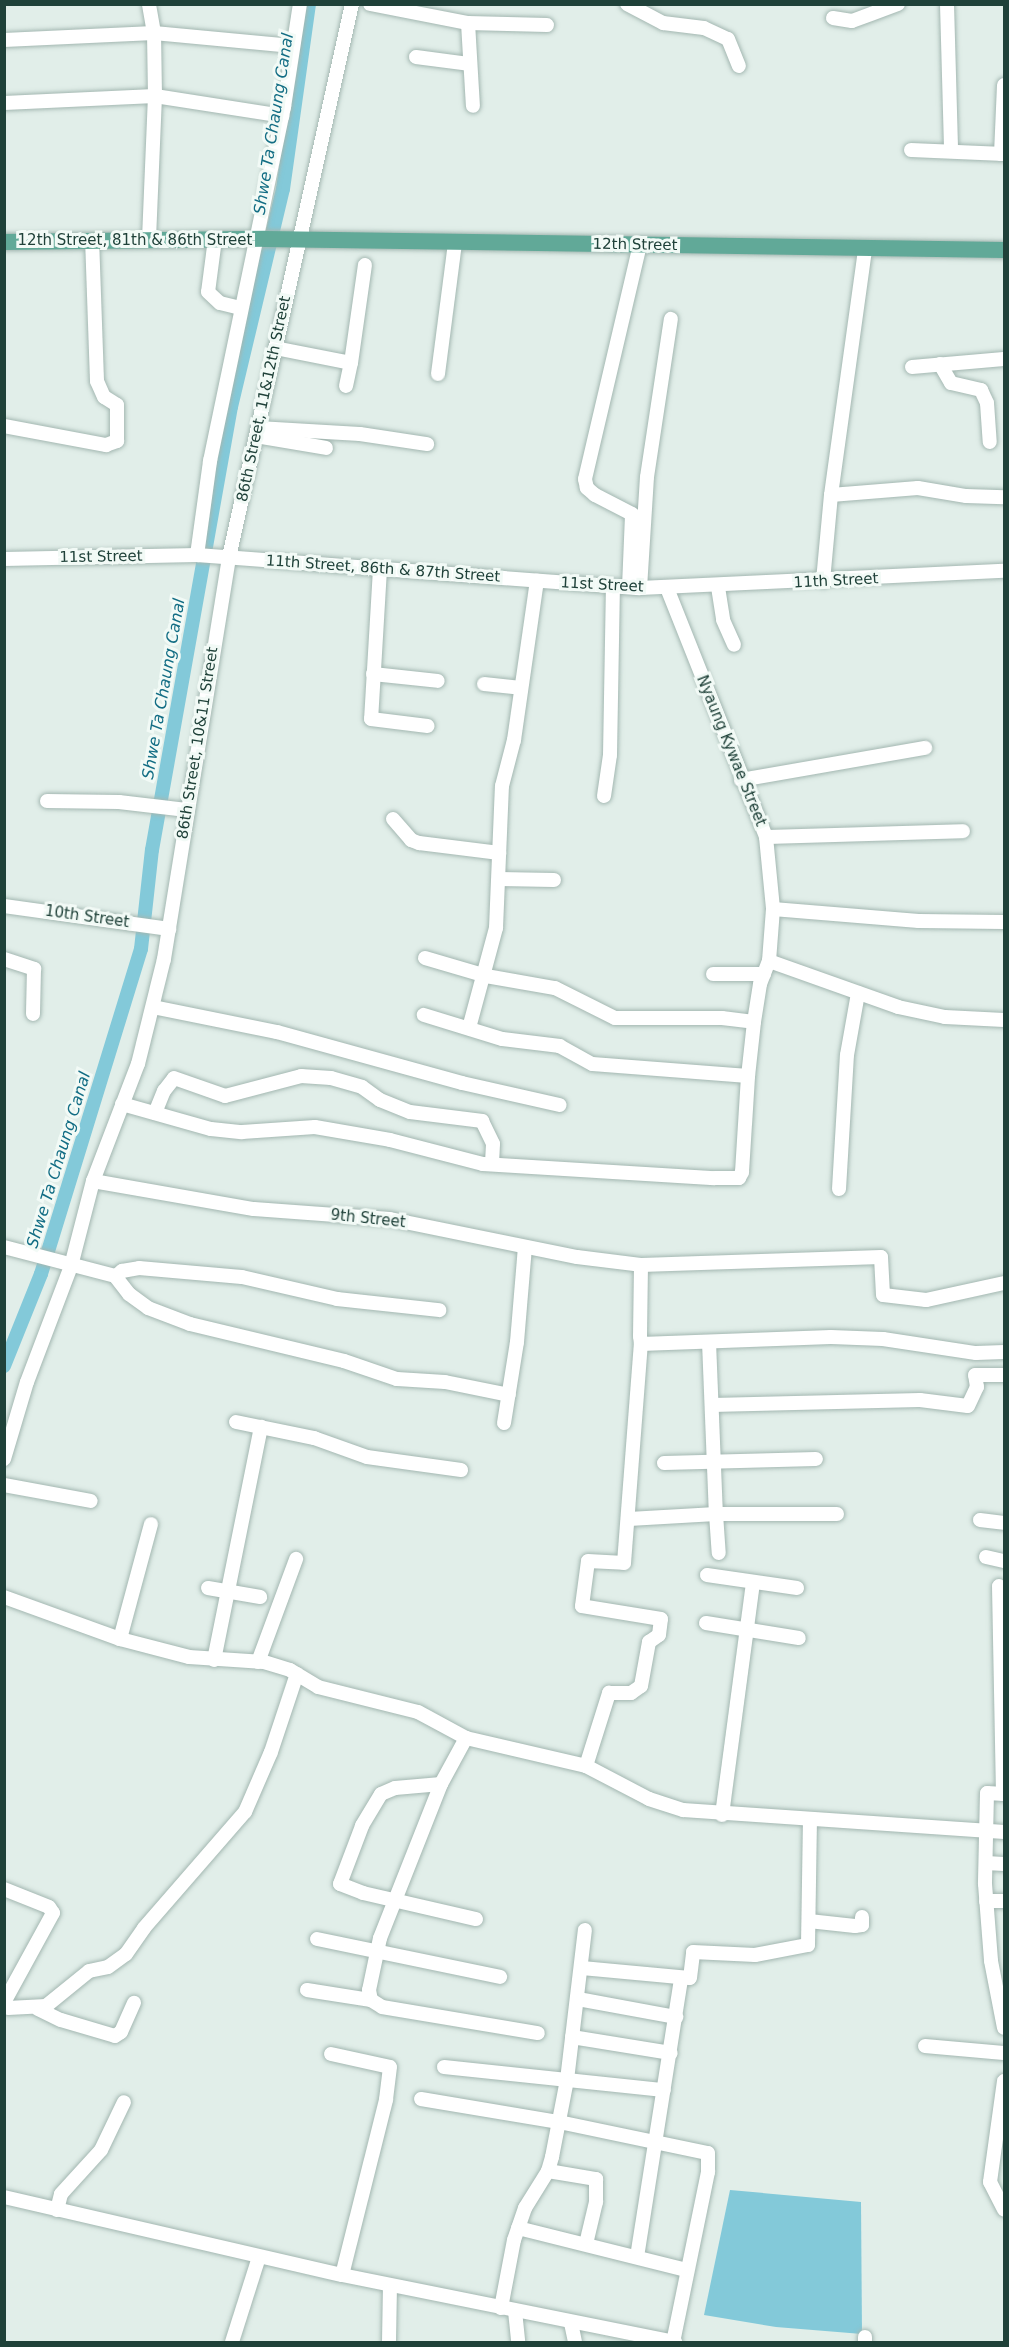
<!DOCTYPE html>
<style>
body{margin:0}
#map{position:relative;width:1009px;height:2347px;overflow:hidden;background:#e1eee9;font-family:"DejaVu Sans",sans-serif}
div>[style]{position:absolute}
[style*='--x']{left:calc(var(--x)*1px);top:calc(var(--y)*1px);width:calc(var(--w)*1px);rotate:calc(var(--a)*1deg)}
.water>*{inset:0;background:#83c9d9}
.canal>*{height:14px;margin:-7px;padding:0 7px;transform-origin:7px;border-radius:7px;background:#83c9d9}
.roads{filter:drop-shadow(0 0 2px #a3b7b1) drop-shadow(0 0 2px #a3b7b1)}
.minor>*{height:14px;margin:-7px;padding:0 7px;transform-origin:7px;border-radius:7px;background:#fff}
.major>*{height:16px;margin:-8px;padding:0 8px;transform-origin:8px;border-radius:8px;background:#61a998}
span{translate:-50% -50%;white-space:nowrap;text-align:center;line-height:1.15;-webkit-text-stroke:6px #f2faf6;paint-order:stroke}
.street-label{font-size:15px;color:#1f4139}
.water-label{font-size:16px;color:#126d84;font-style:italic}
.frame{position:absolute;inset:0;border:6px solid #1f4139;pointer-events:none}
</style>
<div id="map">
<div class="water">
<div style="clip-path:polygon(730px 2190px,861px 2202px,862px 2334px,776px 2327px,704px 2315px)"></div>
</div>
<div class="canal">
<div style="--x:4;--y:1366;--w:99;--a:-68.1"></div>
<div style="--x:41;--y:1274;--w:340;--a:-72.9"></div>
<div style="--x:141;--y:949;--w:100;--a:-83.7"></div>
<div style="--x:152;--y:850;--w:450;--a:-79.9"></div>
<div style="--x:231;--y:407;--w:224;--a:-76.6"></div>
<div style="--x:283;--y:189;--w:187;--a:-82"></div>
</div>
<div class="roads">
<div class="minor">
<div style="--x:370;--y:4;--w:100;--a:11"></div>
<div style="--x:468;--y:23;--w:79;--a:1.5"></div>
<div style="--x:627;--y:4;--w:41;--a:27.8"></div>
<div style="--x:663;--y:23;--w:41;--a:7"></div>
<div style="--x:704;--y:28;--w:26;--a:25"></div>
<div style="--x:728;--y:39;--w:29;--a:68"></div>
<div style="--x:947;--y:4;--w:147;--a:88.4"></div>
<div style="--x:833;--y:18;--w:19;--a:9"></div>
<div style="--x:852;--y:21;--w:49;--a:-20.3"></div>
<div style="--x:468;--y:23;--w:83;--a:86.6"></div>
<div style="--x:4;--y:40;--w:150;--a:-2.7"></div>
<div style="--x:154;--y:33;--w:139;--a:5.4"></div>
<div style="--x:416;--y:57;--w:53;--a:7.5"></div>
<div style="--x:4;--y:103;--w:151;--a:-2.7"></div>
<div style="--x:155;--y:96;--w:129;--a:8.9"></div>
<div style="--x:911;--y:150;--w:93;--a:2.5"></div>
<div style="--x:1001;--y:154;--w:69;--a:-87.5"></div>
<div style="--x:149;--y:239;--w:143;--a:-87.6"></div>
<div style="--x:155;--y:96;--w:63;--a:-90.9"></div>
<div style="--x:154;--y:33;--w:29;--a:-100"></div>
<div style="--x:215;--y:239;--w:53;--a:97.5"></div>
<div style="--x:208;--y:292;--w:16;--a:43"></div>
<div style="--x:220;--y:303;--w:21;--a:14"></div>
<div style="--x:275;--y:348;--w:77;--a:11.2"></div>
<div style="--x:351;--y:363;--w:99;--a:-81.9"></div>
<div style="--x:940;--y:364;--w:22;--a:60"></div>
<div style="--x:951;--y:383;--w:31;--a:13"></div>
<div style="--x:981;--y:390;--w:14;--a:65"></div>
<div style="--x:987;--y:403;--w:39;--a:86"></div>
<div style="--x:912;--y:367;--w:92;--a:-5"></div>
<div style="--x:438;--y:374;--w:132;--a:-82.6"></div>
<div style="--x:346;--y:386;--w:24;--a:-78"></div>
<div style="--x:4;--y:426;--w:104;--a:10.6"></div>
<div style="--x:106;--y:445;--w:12;--a:-20"></div>
<div style="--x:117;--y:441;--w:36;--a:-90"></div>
<div style="--x:117;--y:405;--w:15;--a:-148"></div>
<div style="--x:104;--y:397;--w:17;--a:-114"></div>
<div style="--x:97;--y:381;--w:140;--a:-92"></div>
<div style="--x:258;--y:428;--w:102;--a:3.4"></div>
<div style="--x:360;--y:434;--w:68;--a:8.5"></div>
<div style="--x:256;--y:436;--w:71;--a:9.7"></div>
<div style="--x:831;--y:495;--w:87;--a:-4.6"></div>
<div style="--x:918;--y:488;--w:49;--a:9.5"></div>
<div style="--x:966;--y:496;--w:38;--a:2"></div>
<div style="--x:197;--y:555;--w:95;--a:-82.1"></div>
<div style="--x:210;--y:461;--w:362;--a:-78.2"></div>
<div style="--x:284;--y:107;--w:104;--a:-81.2"></div>
<div style="--x:4;--y:559;--w:193;--a:-1.2"></div>
<div style="--x:197;--y:555;--w:444;--a:4.3"></div>
<div style="--x:640;--y:588;--w:364;--a:-2.7"></div>
<div style="--x:380;--y:569;--w:150;--a:93.4"></div>
<div style="--x:371;--y:719;--w:57;--a:7"></div>
<div style="--x:823;--y:581;--w:86;--a:-84.7"></div>
<div style="--x:831;--y:495;--w:248;--a:-82.1"></div>
<div style="--x:629;--y:587;--w:73;--a:-87.6"></div>
<div style="--x:632;--y:514;--w:42;--a:-152.8"></div>
<div style="--x:595;--y:495;--w:11;--a:-139"></div>
<div style="--x:587;--y:488;--w:9;--a:-103"></div>
<div style="--x:585;--y:479;--w:240;--a:-76.8"></div>
<div style="--x:718;--y:587;--w:33;--a:81"></div>
<div style="--x:723;--y:620;--w:27;--a:66"></div>
<div style="--x:640;--y:588;--w:111;--a:-86.4"></div>
<div style="--x:647;--y:477;--w:160;--a:-81.4"></div>
<div style="--x:667;--y:588;--w:268;--a:68.3"></div>
<div style="--x:766;--y:837;--w:72;--a:84.4"></div>
<div style="--x:773;--y:909;--w:52;--a:94.4"></div>
<div style="--x:769;--y:961;--w:137;--a:19.6"></div>
<div style="--x:898;--y:1007;--w:48;--a:12"></div>
<div style="--x:945;--y:1017;--w:59;--a:2.9"></div>
<div style="--x:373;--y:674;--w:65;--a:6.1"></div>
<div style="--x:484;--y:684;--w:37;--a:6"></div>
<div style="--x:741;--y:780;--w:187;--a:-9.9"></div>
<div style="--x:604;--y:796;--w:41;--a:-81.7"></div>
<div style="--x:610;--y:755;--w:169;--a:-89"></div>
<div style="--x:47;--y:801;--w:72;--a:0.8"></div>
<div style="--x:119;--y:802;--w:68;--a:6.7"></div>
<div style="--x:393;--y:819;--w:28;--a:49"></div>
<div style="--x:411;--y:840;--w:9;--a:21"></div>
<div style="--x:419;--y:843;--w:81;--a:7.1"></div>
<div style="--x:766;--y:837;--w:197;--a:-1.7"></div>
<div style="--x:499;--y:879;--w:55;--a:1"></div>
<div style="--x:4;--y:906;--w:167;--a:7.9"></div>
<div style="--x:773;--y:909;--w:146;--a:4.7"></div>
<div style="--x:919;--y:921;--w:85;--a:0.7"></div>
<div style="--x:425;--y:958;--w:64;--a:16.4"></div>
<div style="--x:486;--y:976;--w:70;--a:9.9"></div>
<div style="--x:555;--y:988;--w:67;--a:26.6"></div>
<div style="--x:615;--y:1018;--w:107;--a:0"></div>
<div style="--x:722;--y:1018;--w:32;--a:7"></div>
<div style="--x:754;--y:1022;--w:54;--a:96.3"></div>
<div style="--x:4;--y:959;--w:32;--a:18"></div>
<div style="--x:34;--y:969;--w:45;--a:91.3"></div>
<div style="--x:713;--y:974;--w:51;--a:0"></div>
<div style="--x:153;--y:1007;--w:126;--a:11.4"></div>
<div style="--x:277;--y:1032;--w:192;--a:15.4"></div>
<div style="--x:462;--y:1083;--w:100;--a:12.7"></div>
<div style="--x:754;--y:1022;--w:38;--a:-81"></div>
<div style="--x:760;--y:984;--w:25;--a:-69"></div>
<div style="--x:469;--y:1028;--w:104;--a:-74.9"></div>
<div style="--x:496;--y:928;--w:142;--a:-87.6"></div>
<div style="--x:502;--y:786;--w:48;--a:-75.4"></div>
<div style="--x:514;--y:740;--w:161;--a:-81.8"></div>
<div style="--x:122;--y:1104;--w:92;--a:15.7"></div>
<div style="--x:211;--y:1129;--w:31;--a:6"></div>
<div style="--x:242;--y:1132;--w:73;--a:-3.9"></div>
<div style="--x:315;--y:1127;--w:76;--a:9.8"></div>
<div style="--x:390;--y:1140;--w:96;--a:14.5"></div>
<div style="--x:483;--y:1164;--w:232;--a:3.5"></div>
<div style="--x:715;--y:1178;--w:24;--a:0"></div>
<div style="--x:739;--y:1178;--w:7;--a:-63"></div>
<div style="--x:742;--y:1172;--w:96;--a:-86.4"></div>
<div style="--x:748;--y:1076;--w:156;--a:-175.6"></div>
<div style="--x:592;--y:1064;--w:37;--a:-151"></div>
<div style="--x:560;--y:1046;--w:58;--a:-173.1"></div>
<div style="--x:502;--y:1039;--w:82;--a:-162.9"></div>
<div style="--x:155;--y:1113;--w:24;--a:-68"></div>
<div style="--x:164;--y:1091;--w:16;--a:-52"></div>
<div style="--x:174;--y:1078;--w:54;--a:19.4"></div>
<div style="--x:225;--y:1096;--w:79;--a:-14.7"></div>
<div style="--x:301;--y:1076;--w:30;--a:4"></div>
<div style="--x:331;--y:1078;--w:32;--a:16"></div>
<div style="--x:362;--y:1087;--w:22;--a:36"></div>
<div style="--x:380;--y:1100;--w:32;--a:22"></div>
<div style="--x:410;--y:1112;--w:73;--a:7.1"></div>
<div style="--x:482;--y:1121;--w:25;--a:64"></div>
<div style="--x:493;--y:1144;--w:20;--a:93"></div>
<div style="--x:93;--y:1181;--w:163;--a:9.9"></div>
<div style="--x:254;--y:1209;--w:136;--a:4.2"></div>
<div style="--x:390;--y:1219;--w:191;--a:11.5"></div>
<div style="--x:577;--y:1257;--w:64;--a:7.1"></div>
<div style="--x:839;--y:1189;--w:134;--a:-86.6"></div>
<div style="--x:847;--y:1055;--w:63;--a:-79.9"></div>
<div style="--x:4;--y:1247;--w:115;--a:14.6"></div>
<div style="--x:115;--y:1276;--w:23;--a:52"></div>
<div style="--x:129;--y:1294;--w:24;--a:36"></div>
<div style="--x:148;--y:1308;--w:45;--a:20.9"></div>
<div style="--x:190;--y:1324;--w:158;--a:13.5"></div>
<div style="--x:344;--y:1361;--w:56;--a:18.8"></div>
<div style="--x:397;--y:1379;--w:48;--a:3.6"></div>
<div style="--x:445;--y:1382;--w:65;--a:11.5"></div>
<div style="--x:116;--y:1276;--w:8;--a:-40"></div>
<div style="--x:122;--y:1271;--w:17;--a:-10"></div>
<div style="--x:139;--y:1268;--w:103;--a:5"></div>
<div style="--x:242;--y:1277;--w:98;--a:13"></div>
<div style="--x:337;--y:1299;--w:103;--a:6.2"></div>
<div style="--x:1004;--y:1283;--w:80;--a:167.7"></div>
<div style="--x:926;--y:1300;--w:43;--a:-173.4"></div>
<div style="--x:883;--y:1295;--w:38;--a:-93"></div>
<div style="--x:881;--y:1257;--w:240;--a:178.1"></div>
<div style="--x:641;--y:1265;--w:71;--a:90.8"></div>
<div style="--x:640;--y:1336;--w:8;--a:83"></div>
<div style="--x:641;--y:1344;--w:190;--a:-2.1"></div>
<div style="--x:831;--y:1337;--w:52;--a:2.2"></div>
<div style="--x:883;--y:1339;--w:94;--a:8.6"></div>
<div style="--x:976;--y:1353;--w:28;--a:-2"></div>
<div style="--x:709;--y:1342;--w:172;--a:87.7"></div>
<div style="--x:716;--y:1514;--w:121;--a:0"></div>
<div style="--x:712;--y:1405;--w:208;--a:-1.4"></div>
<div style="--x:920;--y:1400;--w:48;--a:7.1"></div>
<div style="--x:968;--y:1406;--w:21;--a:-65"></div>
<div style="--x:977;--y:1387;--w:12;--a:-99"></div>
<div style="--x:975;--y:1375;--w:29;--a:0"></div>
<div style="--x:236;--y:1422;--w:80;--a:11.6"></div>
<div style="--x:314;--y:1438;--w:56;--a:19.7"></div>
<div style="--x:367;--y:1457;--w:95;--a:7.9"></div>
<div style="--x:504;--y:1423;--w:82;--a:-80.9"></div>
<div style="--x:517;--y:1342;--w:95;--a:-85.2"></div>
<div style="--x:4;--y:1459;--w:80;--a:-73.4"></div>
<div style="--x:27;--y:1382;--w:124;--a:-69.2"></div>
<div style="--x:71;--y:1266;--w:88;--a:-75.5"></div>
<div style="--x:93;--y:1181;--w:125;--a:-69"></div>
<div style="--x:138;--y:1064;--w:108;--a:-76.1"></div>
<div style="--x:164;--y:959;--w:407;--a:-80.8"></div>
<div style="--x:229;--y:557;--w:567;--a:-77.46"></div>
<div style="--x:664;--y:1463;--w:152;--a:-1.5"></div>
<div style="--x:4;--y:1485;--w:88;--a:10.4"></div>
<div style="--x:629;--y:1519;--w:87;--a:-3.3"></div>
<div style="--x:716;--y:1514;--w:39;--a:86"></div>
<div style="--x:980;--y:1520;--w:24;--a:7"></div>
<div style="--x:986;--y:1557;--w:18;--a:13"></div>
<div style="--x:707;--y:1575;--w:91;--a:8.2"></div>
<div style="--x:999;--y:1586;--w:208;--a:88.9"></div>
<div style="--x:208;--y:1588;--w:53;--a:9.8"></div>
<div style="--x:4;--y:1597;--w:123;--a:19.9"></div>
<div style="--x:120;--y:1639;--w:71;--a:14.6"></div>
<div style="--x:189;--y:1657;--w:75;--a:3.8"></div>
<div style="--x:264;--y:1662;--w:27;--a:17"></div>
<div style="--x:290;--y:1670;--w:33;--a:31"></div>
<div style="--x:318;--y:1687;--w:103;--a:14"></div>
<div style="--x:418;--y:1712;--w:55;--a:28.4"></div>
<div style="--x:466;--y:1738;--w:123;--a:13.1"></div>
<div style="--x:586;--y:1766;--w:71;--a:27.6"></div>
<div style="--x:649;--y:1799;--w:36;--a:18"></div>
<div style="--x:683;--y:1810;--w:322;--a:3.9"></div>
<div style="--x:706;--y:1623;--w:94;--a:9.2"></div>
<div style="--x:120;--y:1639;--w:119;--a:-74.9"></div>
<div style="--x:214;--y:1660;--w:238;--a:-78.6"></div>
<div style="--x:258;--y:1662;--w:110;--a:-69.7"></div>
<div style="--x:466;--y:1738;--w:52;--a:118.5"></div>
<div style="--x:441;--y:1784;--w:46;--a:175"></div>
<div style="--x:395;--y:1788;--w:15;--a:157"></div>
<div style="--x:381;--y:1794;--w:37;--a:121"></div>
<div style="--x:362;--y:1826;--w:62;--a:110.8"></div>
<div style="--x:340;--y:1884;--w:25;--a:21"></div>
<div style="--x:363;--y:1893;--w:116;--a:13"></div>
<div style="--x:586;--y:1766;--w:77;--a:-72.5"></div>
<div style="--x:609;--y:1693;--w:22;--a:0"></div>
<div style="--x:631;--y:1693;--w:12;--a:-35"></div>
<div style="--x:641;--y:1686;--w:45;--a:-79.7"></div>
<div style="--x:649;--y:1642;--w:12;--a:-35"></div>
<div style="--x:659;--y:1635;--w:16;--a:-83"></div>
<div style="--x:661;--y:1619;--w:80;--a:-170.7"></div>
<div style="--x:582;--y:1606;--w:45;--a:-82.4"></div>
<div style="--x:588;--y:1561;--w:36;--a:3"></div>
<div style="--x:624;--y:1563;--w:220;--a:-85.6"></div>
<div style="--x:441;--y:1784;--w:166;--a:111.6"></div>
<div style="--x:380;--y:1938;--w:53;--a:101.9"></div>
<div style="--x:369;--y:1990;--w:10;--a:79"></div>
<div style="--x:371;--y:2000;--w:13;--a:32"></div>
<div style="--x:382;--y:2007;--w:158;--a:9.5"></div>
<div style="--x:1004;--y:1794;--w:17;--a:-177"></div>
<div style="--x:987;--y:1793;--w:91;--a:91.3"></div>
<div style="--x:985;--y:1884;--w:77;--a:85.5"></div>
<div style="--x:991;--y:1961;--w:68;--a:79"></div>
<div style="--x:722;--y:1815;--w:235;--a:-82.4"></div>
<div style="--x:986;--y:1863;--w:18;--a:3"></div>
<div style="--x:4;--y:1889;--w:48;--a:21.8"></div>
<div style="--x:49;--y:1907;--w:7;--a:56"></div>
<div style="--x:53;--y:1913;--w:98;--a:118.7"></div>
<div style="--x:986;--y:1901;--w:18;--a:0"></div>
<div style="--x:809;--y:1921;--w:46;--a:6.2"></div>
<div style="--x:855;--y:1926;--w:7;--a:-8"></div>
<div style="--x:862;--y:1925;--w:8;--a:-90"></div>
<div style="--x:317;--y:1939;--w:187;--a:11.7"></div>
<div style="--x:582;--y:1968;--w:108;--a:5.3"></div>
<div style="--x:690;--y:1978;--w:26;--a:-83"></div>
<div style="--x:693;--y:1952;--w:62;--a:2.8"></div>
<div style="--x:755;--y:1955;--w:54;--a:-10.7"></div>
<div style="--x:808;--y:1945;--w:126;--a:-89.1"></div>
<div style="--x:307;--y:1990;--w:65;--a:8.9"></div>
<div style="--x:578;--y:1999;--w:100;--a:10.4"></div>
<div style="--x:8;--y:2008;--w:38;--a:-3"></div>
<div style="--x:46;--y:2006;--w:55;--a:-39.1"></div>
<div style="--x:89;--y:1971;--w:19;--a:-12"></div>
<div style="--x:108;--y:1967;--w:22;--a:-36"></div>
<div style="--x:126;--y:1954;--w:32;--a:-55"></div>
<div style="--x:144;--y:1928;--w:154;--a:-49"></div>
<div style="--x:245;--y:1812;--w:65;--a:-66.6"></div>
<div style="--x:271;--y:1752;--w:82;--a:-71.6"></div>
<div style="--x:38;--y:2009;--w:25;--a:26"></div>
<div style="--x:61;--y:2020;--w:56;--a:16.5"></div>
<div style="--x:115;--y:2036;--w:7;--a:-34"></div>
<div style="--x:121;--y:2032;--w:32;--a:-66"></div>
<div style="--x:572;--y:2037;--w:100;--a:9.2"></div>
<div style="--x:925;--y:2046;--w:79;--a:5.1"></div>
<div style="--x:331;--y:2054;--w:60;--a:12.4"></div>
<div style="--x:390;--y:2067;--w:33;--a:97"></div>
<div style="--x:386;--y:2100;--w:180;--a:104.1"></div>
<div style="--x:444;--y:2067;--w:221;--a:6"></div>
<div style="--x:1004;--y:2081;--w:102;--a:97.9"></div>
<div style="--x:990;--y:2182;--w:31;--a:63"></div>
<div style="--x:421;--y:2099;--w:140;--a:9.5"></div>
<div style="--x:559;--y:2122;--w:152;--a:11.8"></div>
<div style="--x:708;--y:2153;--w:19;--a:90"></div>
<div style="--x:708;--y:2172;--w:174;--a:101.6"></div>
<div style="--x:548;--y:2171;--w:49;--a:9.5"></div>
<div style="--x:596;--y:2179;--w:23;--a:90"></div>
<div style="--x:596;--y:2202;--w:43;--a:103.4"></div>
<div style="--x:4;--y:2197;--w:347;--a:13"></div>
<div style="--x:342;--y:2275;--w:340;--a:11.4"></div>
<div style="--x:57;--y:2210;--w:16;--a:-76"></div>
<div style="--x:61;--y:2194;--w:59;--a:-47.7"></div>
<div style="--x:101;--y:2150;--w:53;--a:-64.4"></div>
<div style="--x:518;--y:2228;--w:173;--a:14"></div>
<div style="--x:637;--y:2257;--w:282;--a:-81"></div>
<div style="--x:501;--y:2308;--w:69;--a:-79.2"></div>
<div style="--x:514;--y:2240;--w:34;--a:-71"></div>
<div style="--x:525;--y:2208;--w:44;--a:-58.1"></div>
<div style="--x:548;--y:2171;--w:15;--a:-74"></div>
<div style="--x:552;--y:2157;--w:78;--a:-79"></div>
<div style="--x:567;--y:2080;--w:151;--a:-83.2"></div>
<div style="--x:515;--y:2311;--w:31;--a:84"></div>
<div style="--x:571;--y:2323;--w:19;--a:78"></div>
<div style="--x:865;--y:2337;--w:5;--a:90"></div>
<div style="--x:232;--y:2342;--w:89;--a:-72.4"></div>
<div style="--x:389;--y:2342;--w:56;--a:-89"></div>
</div>
<div class="major">
<div style="--x:4;--y:242;--w:261;--a:-0.7"></div>
<div style="--x:265;--y:239;--w:739;--a:0.85"></div>
</div>
</div>
<div class="street-label">
<span style="left:135px;top:241px">12th Street, 81th &amp; 86th Street</span>
<span style="left:635px;top:245px;rotate:1deg">12th Street</span>
<span style="left:264px;top:399px;rotate:-78deg">86th Street, 11&amp;12th Street</span>
<span style="left:101px;top:557px;rotate:-1deg">11st Street</span>
<span style="left:383px;top:569px;rotate:4deg">11th Street, 86th &amp; 87th Street</span>
<span style="left:836px;top:581px;rotate:-3deg">11th Street</span>
<span style="left:602px;top:585px;rotate:3deg">11st Street</span>
<span style="left:198px;top:743px;rotate:-81deg">86th Street, 10&amp;11 Street</span>
<span style="left:731px;top:751px;rotate:68deg">Nyaung Kywae Street</span>
<span style="left:87px;top:917px;rotate:8deg">10th Street</span>
<span style="left:368px;top:1219px;rotate:6deg">9th Street</span>
</div>
<div class="water-label">
<span style="left:274px;top:124px;rotate:-81deg">Shwe Ta Chaung Canal</span>
<span style="left:164px;top:689px;rotate:-80deg">Shwe Ta Chaung Canal</span>
<span style="left:59px;top:1160px;rotate:-73deg">Shwe Ta Chaung Canal</span>
</div>
<div class="frame"></div>
</div>
